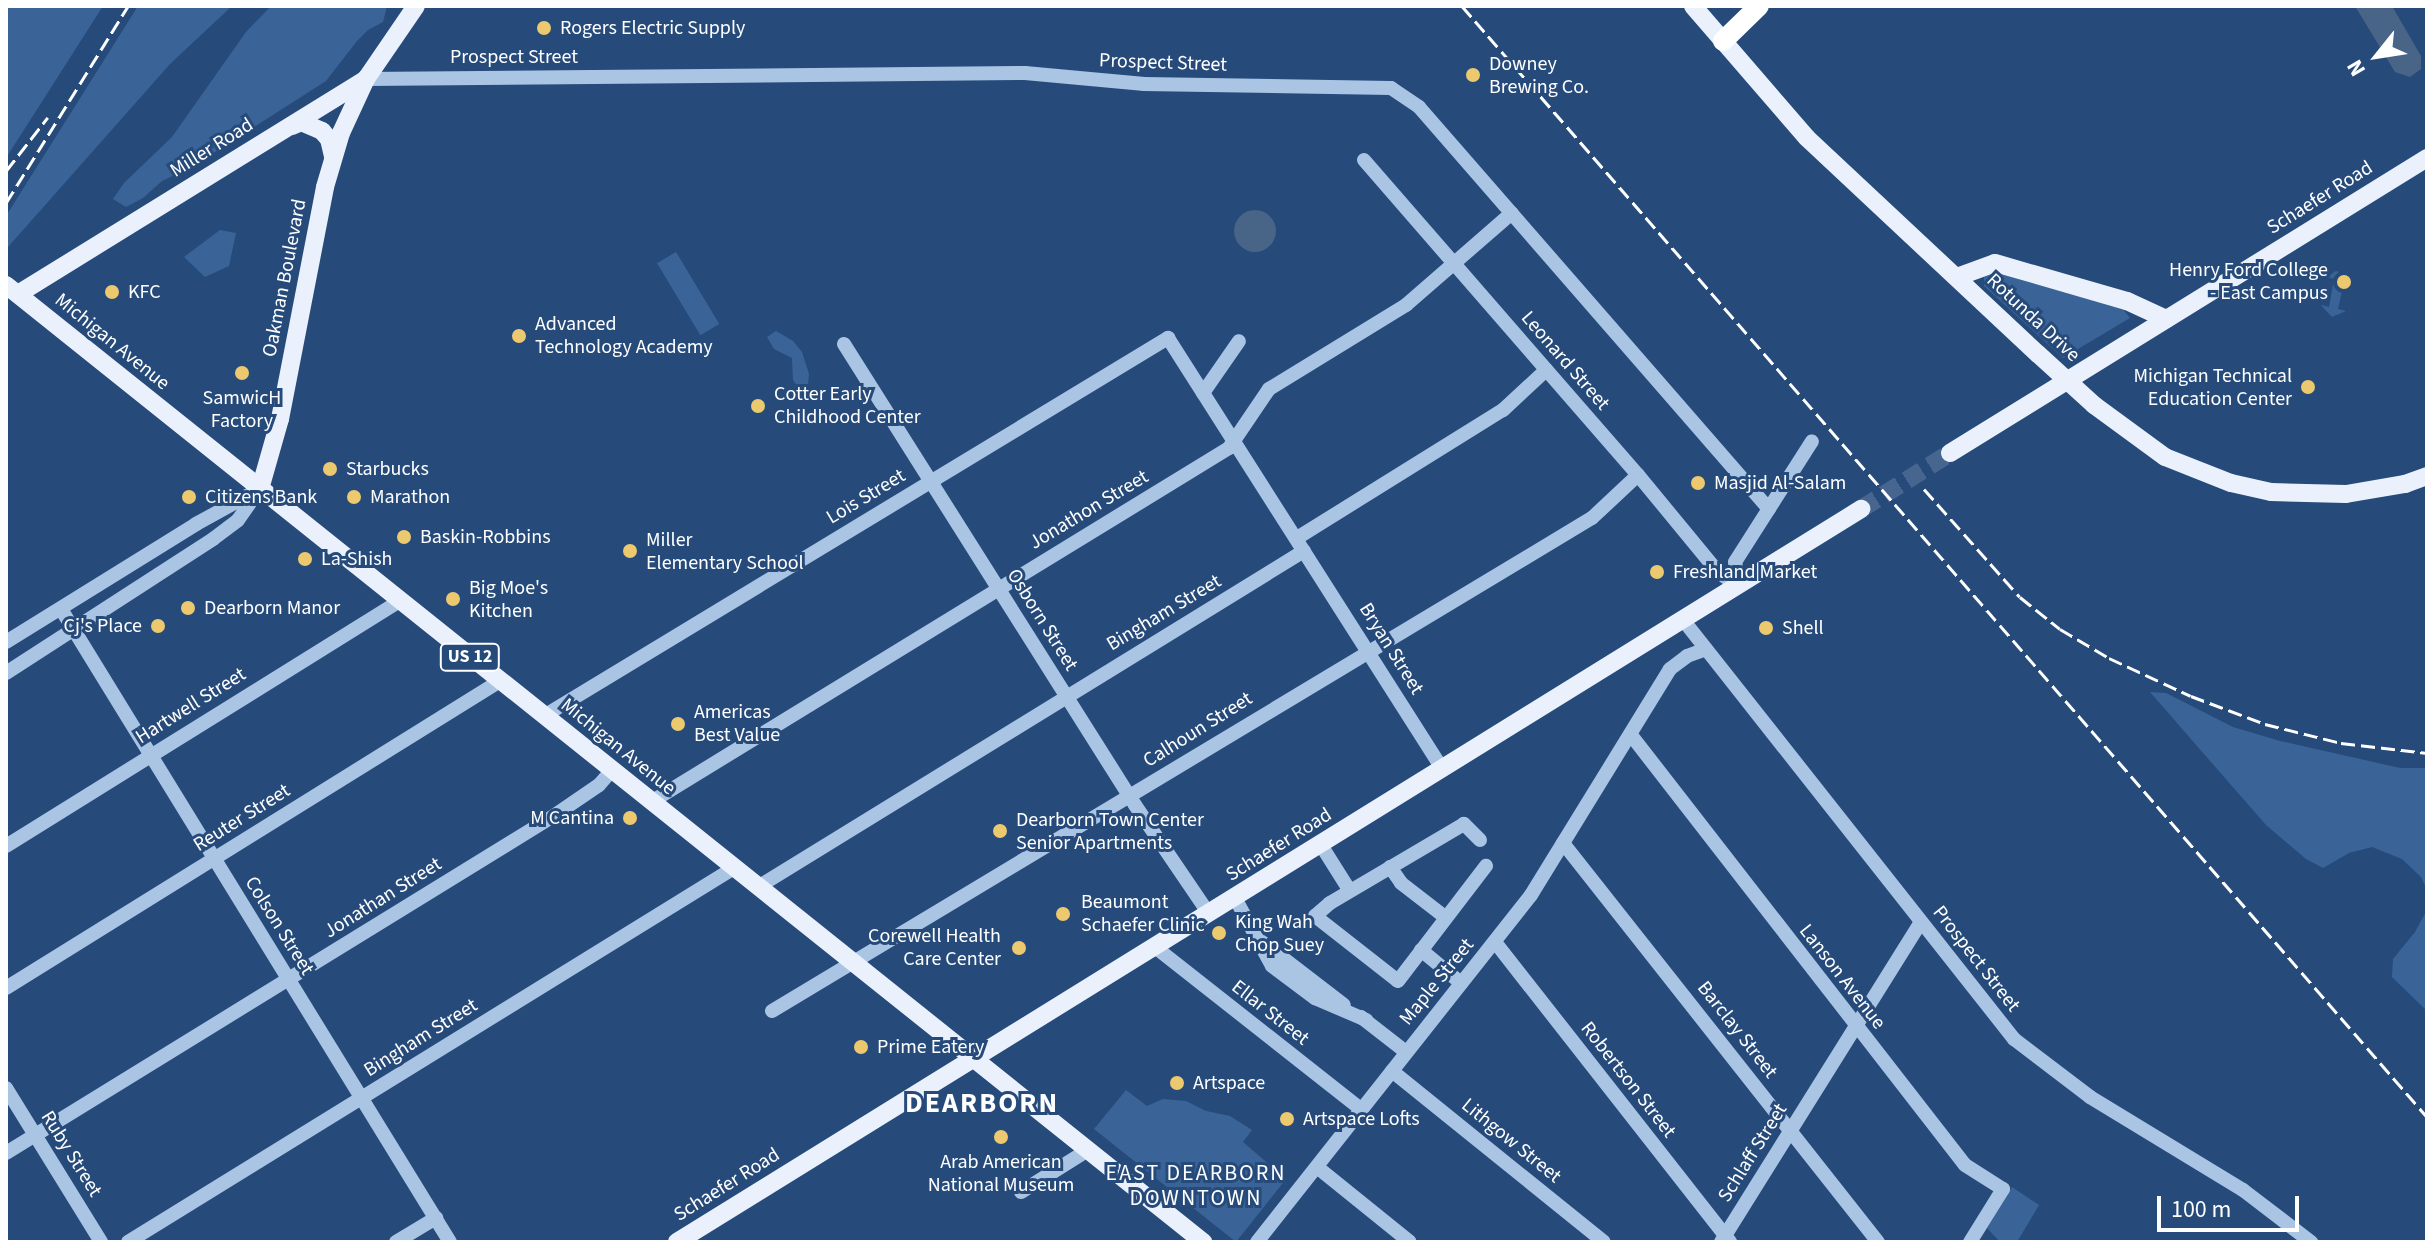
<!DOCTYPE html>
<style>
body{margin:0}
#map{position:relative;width:2433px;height:1248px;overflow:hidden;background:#264b7b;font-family:"Source Sans 3",sans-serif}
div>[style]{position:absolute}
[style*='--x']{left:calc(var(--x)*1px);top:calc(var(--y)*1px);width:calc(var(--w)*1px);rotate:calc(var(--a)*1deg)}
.green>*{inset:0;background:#3a6498;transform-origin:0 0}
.water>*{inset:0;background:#486486}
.round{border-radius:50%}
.major-tunnel>*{height:18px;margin-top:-9px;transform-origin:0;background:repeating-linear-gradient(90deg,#47668f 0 18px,transparent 0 27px)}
.minor>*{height:14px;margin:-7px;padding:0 7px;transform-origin:7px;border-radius:7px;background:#aac4e4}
.major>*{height:18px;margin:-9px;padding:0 9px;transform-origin:9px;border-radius:9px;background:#eaf1fc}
.highway>*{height:20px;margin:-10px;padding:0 10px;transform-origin:10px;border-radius:10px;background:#fff}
.rail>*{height:3px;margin-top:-1.5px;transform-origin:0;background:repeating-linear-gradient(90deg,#fff 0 14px,transparent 0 20px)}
.major-bridge>*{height:18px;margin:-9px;padding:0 9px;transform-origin:9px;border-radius:9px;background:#eaf1fc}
.dots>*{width:22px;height:22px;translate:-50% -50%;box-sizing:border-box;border:4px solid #264b7b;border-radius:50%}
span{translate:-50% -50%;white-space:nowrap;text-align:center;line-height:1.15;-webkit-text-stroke:6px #264b7b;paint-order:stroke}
.shield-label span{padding:2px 6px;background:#264b7b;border:2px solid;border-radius:6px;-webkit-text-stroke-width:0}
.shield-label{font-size:18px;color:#fff;font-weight:700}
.poi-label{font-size:20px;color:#fff}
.left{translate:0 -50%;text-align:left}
.right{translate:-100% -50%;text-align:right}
.street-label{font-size:20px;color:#fff}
.neighbourhood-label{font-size:22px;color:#fff;letter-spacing:2px}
.district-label{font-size:28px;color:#fff;font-weight:700;letter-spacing:2px}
.frame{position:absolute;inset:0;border:8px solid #fff;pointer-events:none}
.north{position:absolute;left:2337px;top:16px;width:80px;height:80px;-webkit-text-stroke:6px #264b7b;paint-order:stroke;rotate:240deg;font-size:22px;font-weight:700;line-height:32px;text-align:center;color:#fff}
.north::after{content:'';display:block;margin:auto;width:28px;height:36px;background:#fff;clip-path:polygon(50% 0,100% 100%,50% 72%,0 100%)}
.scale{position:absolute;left:2157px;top:1196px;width:142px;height:36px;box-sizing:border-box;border:4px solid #fff;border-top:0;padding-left:10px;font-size:24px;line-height:28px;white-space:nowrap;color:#fff;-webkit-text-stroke:6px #264b7b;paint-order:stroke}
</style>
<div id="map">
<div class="green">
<div style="clip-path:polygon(6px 6px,103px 6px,6px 158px)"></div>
<div style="clip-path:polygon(138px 6px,232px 6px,170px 64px,8px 247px,6px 216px)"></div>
<div style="clip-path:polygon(271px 6px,387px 6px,383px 22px,368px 30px,357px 41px,326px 81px,190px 168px,162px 181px,143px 198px,126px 207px,113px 199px,124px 183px,172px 137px,246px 32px)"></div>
<div style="clip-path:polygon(220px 230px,236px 233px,229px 266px,205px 277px,184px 257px)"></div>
<div style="left:676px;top:252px;width:84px;height:22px;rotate:59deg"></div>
<div style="clip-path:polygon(2336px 271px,2348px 275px,2352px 282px,2344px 282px,2338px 309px,2346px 311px,2332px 317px,2321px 305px,2329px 307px,2334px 279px,2327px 277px)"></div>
<div style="clip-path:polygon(1993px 272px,2122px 308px,2130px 318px,2063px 358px,1984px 286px,1984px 277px)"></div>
<div style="clip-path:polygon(776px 331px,793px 341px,802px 352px,809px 374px,808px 385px,800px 390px,793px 380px,792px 358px,774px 349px,767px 337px)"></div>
<div style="clip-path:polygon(2150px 692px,2166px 693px,2233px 727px,2280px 741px,2400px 768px,2427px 768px,2427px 890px,2421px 877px,2402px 859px,2372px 847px,2349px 853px,2323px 868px,2306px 859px,2266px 825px)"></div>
<div style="clip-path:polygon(2427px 910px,2427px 1011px,2392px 977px,2393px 959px,2415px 932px)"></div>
<div style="clip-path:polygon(1126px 1090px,1147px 1106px,1163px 1099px,1186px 1101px,1206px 1111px,1230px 1116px,1252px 1130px,1243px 1142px,1286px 1179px,1236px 1242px,1094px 1129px)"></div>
<div style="clip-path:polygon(2012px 1187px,2039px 1205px,2017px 1242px,2000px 1242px,1987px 1228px)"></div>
</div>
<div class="water">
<div style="clip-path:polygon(2355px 6px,2392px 6px,2421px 56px,2421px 69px,2410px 77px,2395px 72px)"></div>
<div class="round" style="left:1234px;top:210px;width:42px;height:42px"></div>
</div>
<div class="major-tunnel">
<div style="--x:1861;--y:509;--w:105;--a:-32.2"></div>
</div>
<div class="minor">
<div style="--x:366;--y:79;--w:659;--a:-0.52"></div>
<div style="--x:1025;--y:73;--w:120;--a:5.3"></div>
<div style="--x:1144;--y:84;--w:247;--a:0.9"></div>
<div style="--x:1391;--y:88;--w:34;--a:34"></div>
<div style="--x:1419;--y:107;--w:533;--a:48.96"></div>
<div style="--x:1364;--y:160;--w:417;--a:49"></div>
<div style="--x:1638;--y:475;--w:124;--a:50.5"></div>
<div style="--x:1717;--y:571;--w:26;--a:36"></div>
<div style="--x:844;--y:344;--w:545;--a:57.74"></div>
<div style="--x:1135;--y:805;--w:132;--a:55.8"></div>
<div style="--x:1203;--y:393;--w:63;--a:-55.3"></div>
<div style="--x:1297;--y:538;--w:243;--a:-31.9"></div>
<div style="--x:1503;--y:410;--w:59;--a:-42.9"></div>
<div style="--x:1738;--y:585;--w:23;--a:-97"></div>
<div style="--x:1735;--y:562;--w:143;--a:-57.5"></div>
<div style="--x:61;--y:609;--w:743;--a:58.43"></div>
<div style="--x:1684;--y:621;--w:533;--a:51.71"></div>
<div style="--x:2014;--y:1039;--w:96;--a:37.3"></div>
<div style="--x:2090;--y:1097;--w:179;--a:31.3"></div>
<div style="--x:2243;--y:1190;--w:86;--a:37.4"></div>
<div style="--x:6;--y:642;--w:224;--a:-31.8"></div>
<div style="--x:196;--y:524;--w:68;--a:-28.8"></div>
<div style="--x:6;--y:673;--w:247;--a:-32.9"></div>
<div style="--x:213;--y:539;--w:31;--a:-37"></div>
<div style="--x:238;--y:520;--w:38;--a:-55"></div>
<div style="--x:544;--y:716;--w:730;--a:-31.21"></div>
<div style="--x:1168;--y:338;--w:512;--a:57.52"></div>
<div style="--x:1631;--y:735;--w:544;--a:52.16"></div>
<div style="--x:1965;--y:1165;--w:45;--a:32.3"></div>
<div style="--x:2003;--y:1189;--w:62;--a:121.9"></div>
<div style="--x:651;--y:802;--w:678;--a:-31.49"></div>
<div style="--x:1229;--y:448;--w:71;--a:-55.9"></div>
<div style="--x:1269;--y:389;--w:161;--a:-31.5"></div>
<div style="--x:1406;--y:305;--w:140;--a:-41"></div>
<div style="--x:1480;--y:840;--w:23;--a:-135"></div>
<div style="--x:1464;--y:824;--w:156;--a:149.5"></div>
<div style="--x:1330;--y:903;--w:20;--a:139"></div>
<div style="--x:1315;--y:916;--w:105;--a:38.1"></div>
<div style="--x:1398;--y:981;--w:145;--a:-52.6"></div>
<div style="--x:1563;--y:843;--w:508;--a:51.71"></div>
<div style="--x:1321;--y:845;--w:54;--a:57.8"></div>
<div style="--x:6;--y:846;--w:463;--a:-31.9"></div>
<div style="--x:1390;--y:867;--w:19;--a:55"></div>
<div style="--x:1401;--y:883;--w:56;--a:37.7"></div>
<div style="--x:758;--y:887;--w:641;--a:-31.61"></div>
<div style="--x:1235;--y:898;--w:77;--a:61.4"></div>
<div style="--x:1272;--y:966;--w:54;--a:36.7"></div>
<div style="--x:1315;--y:998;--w:56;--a:23.3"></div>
<div style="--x:1262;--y:942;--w:103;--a:37.5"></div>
<div style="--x:1495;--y:942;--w:381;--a:51.9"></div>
<div style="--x:1155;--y:947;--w:263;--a:38.2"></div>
<div style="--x:1421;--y:950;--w:52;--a:39.5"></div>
<div style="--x:6;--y:988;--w:582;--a:-31.86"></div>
<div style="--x:772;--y:1011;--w:957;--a:-31.02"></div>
<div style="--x:1592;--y:518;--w:63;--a:-43.1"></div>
<div style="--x:1361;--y:1017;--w:57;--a:37.9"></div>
<div style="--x:1392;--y:1071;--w:272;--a:38.9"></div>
<div style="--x:6;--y:1088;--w:181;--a:58.3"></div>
<div style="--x:6;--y:1153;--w:645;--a:-31.62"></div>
<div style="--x:555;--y:815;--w:53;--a:-34.3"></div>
<div style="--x:599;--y:785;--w:20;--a:-49"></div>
<div style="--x:1317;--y:1167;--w:119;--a:38.9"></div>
<div style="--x:1021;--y:1192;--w:79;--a:-32.1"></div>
<div style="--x:128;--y:1242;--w:712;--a:-31.68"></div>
<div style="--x:396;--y:1242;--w:47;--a:-31"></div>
<div style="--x:1257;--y:1242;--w:442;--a:-51.7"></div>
<div style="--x:1531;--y:895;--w:265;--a:-58.4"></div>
<div style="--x:1670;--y:669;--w:21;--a:-37"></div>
<div style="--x:1687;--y:656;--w:20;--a:-20"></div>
<div style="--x:1721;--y:1242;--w:377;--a:-58"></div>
</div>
<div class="major">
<div style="--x:1693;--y:6;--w:174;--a:49.2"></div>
<div style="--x:1807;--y:138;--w:316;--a:43.1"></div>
<div style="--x:292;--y:126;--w:10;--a:-24"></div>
<div style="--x:301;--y:122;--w:23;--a:23"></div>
<div style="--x:322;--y:131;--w:11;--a:49"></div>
<div style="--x:329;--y:139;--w:18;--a:77"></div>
<div style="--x:1957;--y:277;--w:40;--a:-20.2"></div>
<div style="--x:1995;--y:263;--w:137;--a:16.1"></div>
<div style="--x:2127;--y:301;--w:43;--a:24.8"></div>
<div style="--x:6;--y:285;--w:1533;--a:38.64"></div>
<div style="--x:18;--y:294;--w:409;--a:-31.7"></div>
<div style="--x:366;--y:79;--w:88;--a:-55.6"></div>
<div style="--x:2094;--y:405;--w:88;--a:36.2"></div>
<div style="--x:2165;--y:457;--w:71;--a:21.5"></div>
<div style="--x:2231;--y:483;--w:41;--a:12.7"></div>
<div style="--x:2271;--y:492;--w:75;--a:1.5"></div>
<div style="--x:2346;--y:494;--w:60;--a:-9.6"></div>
<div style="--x:2405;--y:484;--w:23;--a:-20"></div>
<div style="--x:1950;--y:453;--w:561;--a:-31.73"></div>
<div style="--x:260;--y:489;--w:73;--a:-74.1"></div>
<div style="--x:280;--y:419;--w:236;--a:-79"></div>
<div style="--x:325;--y:187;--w:56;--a:-73.5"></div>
<div style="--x:341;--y:133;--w:60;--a:-65.2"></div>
<div style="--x:677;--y:1242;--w:1393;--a:-31.76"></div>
</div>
<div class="highway">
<div style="--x:1723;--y:41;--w:50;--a:-44.2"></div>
</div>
<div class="rail">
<div style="--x:1462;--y:6;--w:1472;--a:49.02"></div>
<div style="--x:6;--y:171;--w:68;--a:-52.1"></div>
<div style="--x:6;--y:203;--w:232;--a:-58.2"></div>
<div style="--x:1924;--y:489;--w:144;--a:48.4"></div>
<div style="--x:2020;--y:597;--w:51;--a:38.7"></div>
<div style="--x:2060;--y:629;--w:57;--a:30.6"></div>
<div style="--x:2109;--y:658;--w:90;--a:24.9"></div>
<div style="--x:2191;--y:696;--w:79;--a:20.7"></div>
<div style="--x:2265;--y:724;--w:78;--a:14"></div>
<div style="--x:2341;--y:743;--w:87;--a:6.6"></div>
</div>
<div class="major-bridge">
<div style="--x:2038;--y:354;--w:76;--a:42.3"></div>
</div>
<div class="dots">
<div style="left:544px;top:28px;background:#ecc96f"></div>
<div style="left:1473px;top:75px;background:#ecc96f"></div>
<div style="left:2344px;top:282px;background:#ecc96f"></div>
<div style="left:112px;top:292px;background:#ecc96f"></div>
<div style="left:519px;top:336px;background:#ecc96f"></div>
<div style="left:242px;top:373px;background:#ecc96f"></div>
<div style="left:2308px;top:387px;background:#ecc96f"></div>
<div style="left:758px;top:406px;background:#ecc96f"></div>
<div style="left:330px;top:469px;background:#ecc96f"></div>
<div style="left:1698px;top:483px;background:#ecc96f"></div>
<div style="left:189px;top:497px;background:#ecc96f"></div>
<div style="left:354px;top:497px;background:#ecc96f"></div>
<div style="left:404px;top:537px;background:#ecc96f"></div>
<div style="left:630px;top:551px;background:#ecc96f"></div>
<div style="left:305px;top:559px;background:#ecc96f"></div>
<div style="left:1657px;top:572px;background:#ecc96f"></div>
<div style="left:453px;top:599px;background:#ecc96f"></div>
<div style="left:188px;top:608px;background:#ecc96f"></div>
<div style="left:158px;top:626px;background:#ecc96f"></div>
<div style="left:1766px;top:628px;background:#ecc96f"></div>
<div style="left:678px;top:724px;background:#ecc96f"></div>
<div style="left:630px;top:818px;background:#ecc96f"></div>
<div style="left:1000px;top:831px;background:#ecc96f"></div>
<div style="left:1063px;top:914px;background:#ecc96f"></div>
<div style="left:1219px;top:933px;background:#ecc96f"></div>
<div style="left:1019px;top:948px;background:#ecc96f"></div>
<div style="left:861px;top:1047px;background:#ecc96f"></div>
<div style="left:1177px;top:1083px;background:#ecc96f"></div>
<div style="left:1287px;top:1119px;background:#ecc96f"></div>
<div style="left:1001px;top:1137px;background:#ecc96f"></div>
</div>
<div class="shield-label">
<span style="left:470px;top:657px">US 12</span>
</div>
<div class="poi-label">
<span class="left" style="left:560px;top:28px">Rogers Electric Supply</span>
<span class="left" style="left:1489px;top:76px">Downey<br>Brewing Co.</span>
<span class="right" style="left:2328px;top:282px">Henry Ford College<br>- East Campus</span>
<span class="left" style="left:128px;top:292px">KFC</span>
<span class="left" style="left:535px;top:336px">Advanced<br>Technology Academy</span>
<span class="right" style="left:2292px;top:388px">Michigan Technical<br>Education Center</span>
<span class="left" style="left:774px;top:406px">Cotter Early<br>Childhood Center</span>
<span style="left:242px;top:410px">SamwicH<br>Factory</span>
<span class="left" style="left:346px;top:469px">Starbucks</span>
<span class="left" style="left:1714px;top:483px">Masjid Al-Salam</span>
<span class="left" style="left:205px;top:497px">Citizens Bank</span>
<span class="left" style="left:370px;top:497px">Marathon</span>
<span class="left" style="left:420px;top:537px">Baskin-Robbins</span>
<span class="left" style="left:646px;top:552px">Miller<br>Elementary School</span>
<span class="left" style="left:321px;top:559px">La-Shish</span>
<span class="left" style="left:1673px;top:572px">Freshland Market</span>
<span class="left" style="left:469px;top:600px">Big Moe's<br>Kitchen</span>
<span class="left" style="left:204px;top:608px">Dearborn Manor</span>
<span class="right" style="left:142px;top:626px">Cj's Place</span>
<span class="left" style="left:1782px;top:628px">Shell</span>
<span class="left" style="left:694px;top:724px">Americas<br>Best Value</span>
<span class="right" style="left:614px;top:818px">M Cantina</span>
<span class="left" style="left:1016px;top:832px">Dearborn Town Center<br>Senior Apartments</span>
<span class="left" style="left:1081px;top:914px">Beaumont<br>Schaefer Clinic</span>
<span class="left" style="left:1235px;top:934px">King Wah<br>Chop Suey</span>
<span class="right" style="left:1001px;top:948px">Corewell Health<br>Care Center</span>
<span class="left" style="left:877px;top:1047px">Prime Eatery</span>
<span class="left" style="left:1193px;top:1083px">Artspace</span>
<span class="left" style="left:1303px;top:1119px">Artspace Lofts</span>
<span style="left:1001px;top:1174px">Arab American<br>National Museum</span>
</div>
<div class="street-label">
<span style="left:514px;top:57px">Prospect Street</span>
<span style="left:1163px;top:63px;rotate:2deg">Prospect Street</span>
<span style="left:212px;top:148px;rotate:-32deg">Miller Road</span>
<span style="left:2320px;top:198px;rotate:-32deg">Schaefer Road</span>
<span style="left:285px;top:278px;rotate:-79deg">Oakman Boulevard</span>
<span style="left:2033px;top:318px;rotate:43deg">Rotunda Drive</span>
<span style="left:112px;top:342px;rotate:39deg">Michigan Avenue</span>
<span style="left:1565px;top:361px;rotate:49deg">Leonard Street</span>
<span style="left:866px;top:497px;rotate:-31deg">Lois Street</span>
<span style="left:1089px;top:510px;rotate:-31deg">Jonathon Street</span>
<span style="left:1164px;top:613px;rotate:-31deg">Bingham Street</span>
<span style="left:1042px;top:620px;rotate:58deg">Osborn Street</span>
<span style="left:1391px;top:649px;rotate:58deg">Bryan Street</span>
<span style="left:191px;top:706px;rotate:-32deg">Hartwell Street</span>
<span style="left:1198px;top:730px;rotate:-32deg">Calhoun Street</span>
<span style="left:618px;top:747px;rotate:39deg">Michigan Avenue</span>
<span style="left:242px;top:818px;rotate:-32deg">Reuter Street</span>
<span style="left:1279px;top:845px;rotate:-32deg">Schaefer Road</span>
<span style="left:383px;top:898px;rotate:-32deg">Jonathan Street</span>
<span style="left:279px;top:926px;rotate:58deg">Colson Street</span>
<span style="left:1976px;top:959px;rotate:52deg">Prospect Street</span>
<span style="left:1842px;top:977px;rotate:52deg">Lanson Avenue</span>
<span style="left:1437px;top:982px;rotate:-51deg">Maple Street</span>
<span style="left:1270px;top:1013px;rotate:38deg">Ellar Street</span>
<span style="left:1737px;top:1030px;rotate:52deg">Barclay Street</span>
<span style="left:421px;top:1038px;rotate:-32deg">Bingham Street</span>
<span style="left:1628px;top:1080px;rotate:52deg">Robertson Street</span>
<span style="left:1511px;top:1141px;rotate:39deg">Lithgow Street</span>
<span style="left:1753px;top:1153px;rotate:-58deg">Schlaff Street</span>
<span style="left:71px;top:1154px;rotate:58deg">Ruby Street</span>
<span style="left:727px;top:1185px;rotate:-32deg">Schaefer Road</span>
</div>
<div class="neighbourhood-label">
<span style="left:1196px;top:1186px">EAST DEARBORN<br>DOWNTOWN</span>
</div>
<div class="district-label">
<span style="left:982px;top:1103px">DEARBORN</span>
</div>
<div class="frame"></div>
<div class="north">N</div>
<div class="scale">100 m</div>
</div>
